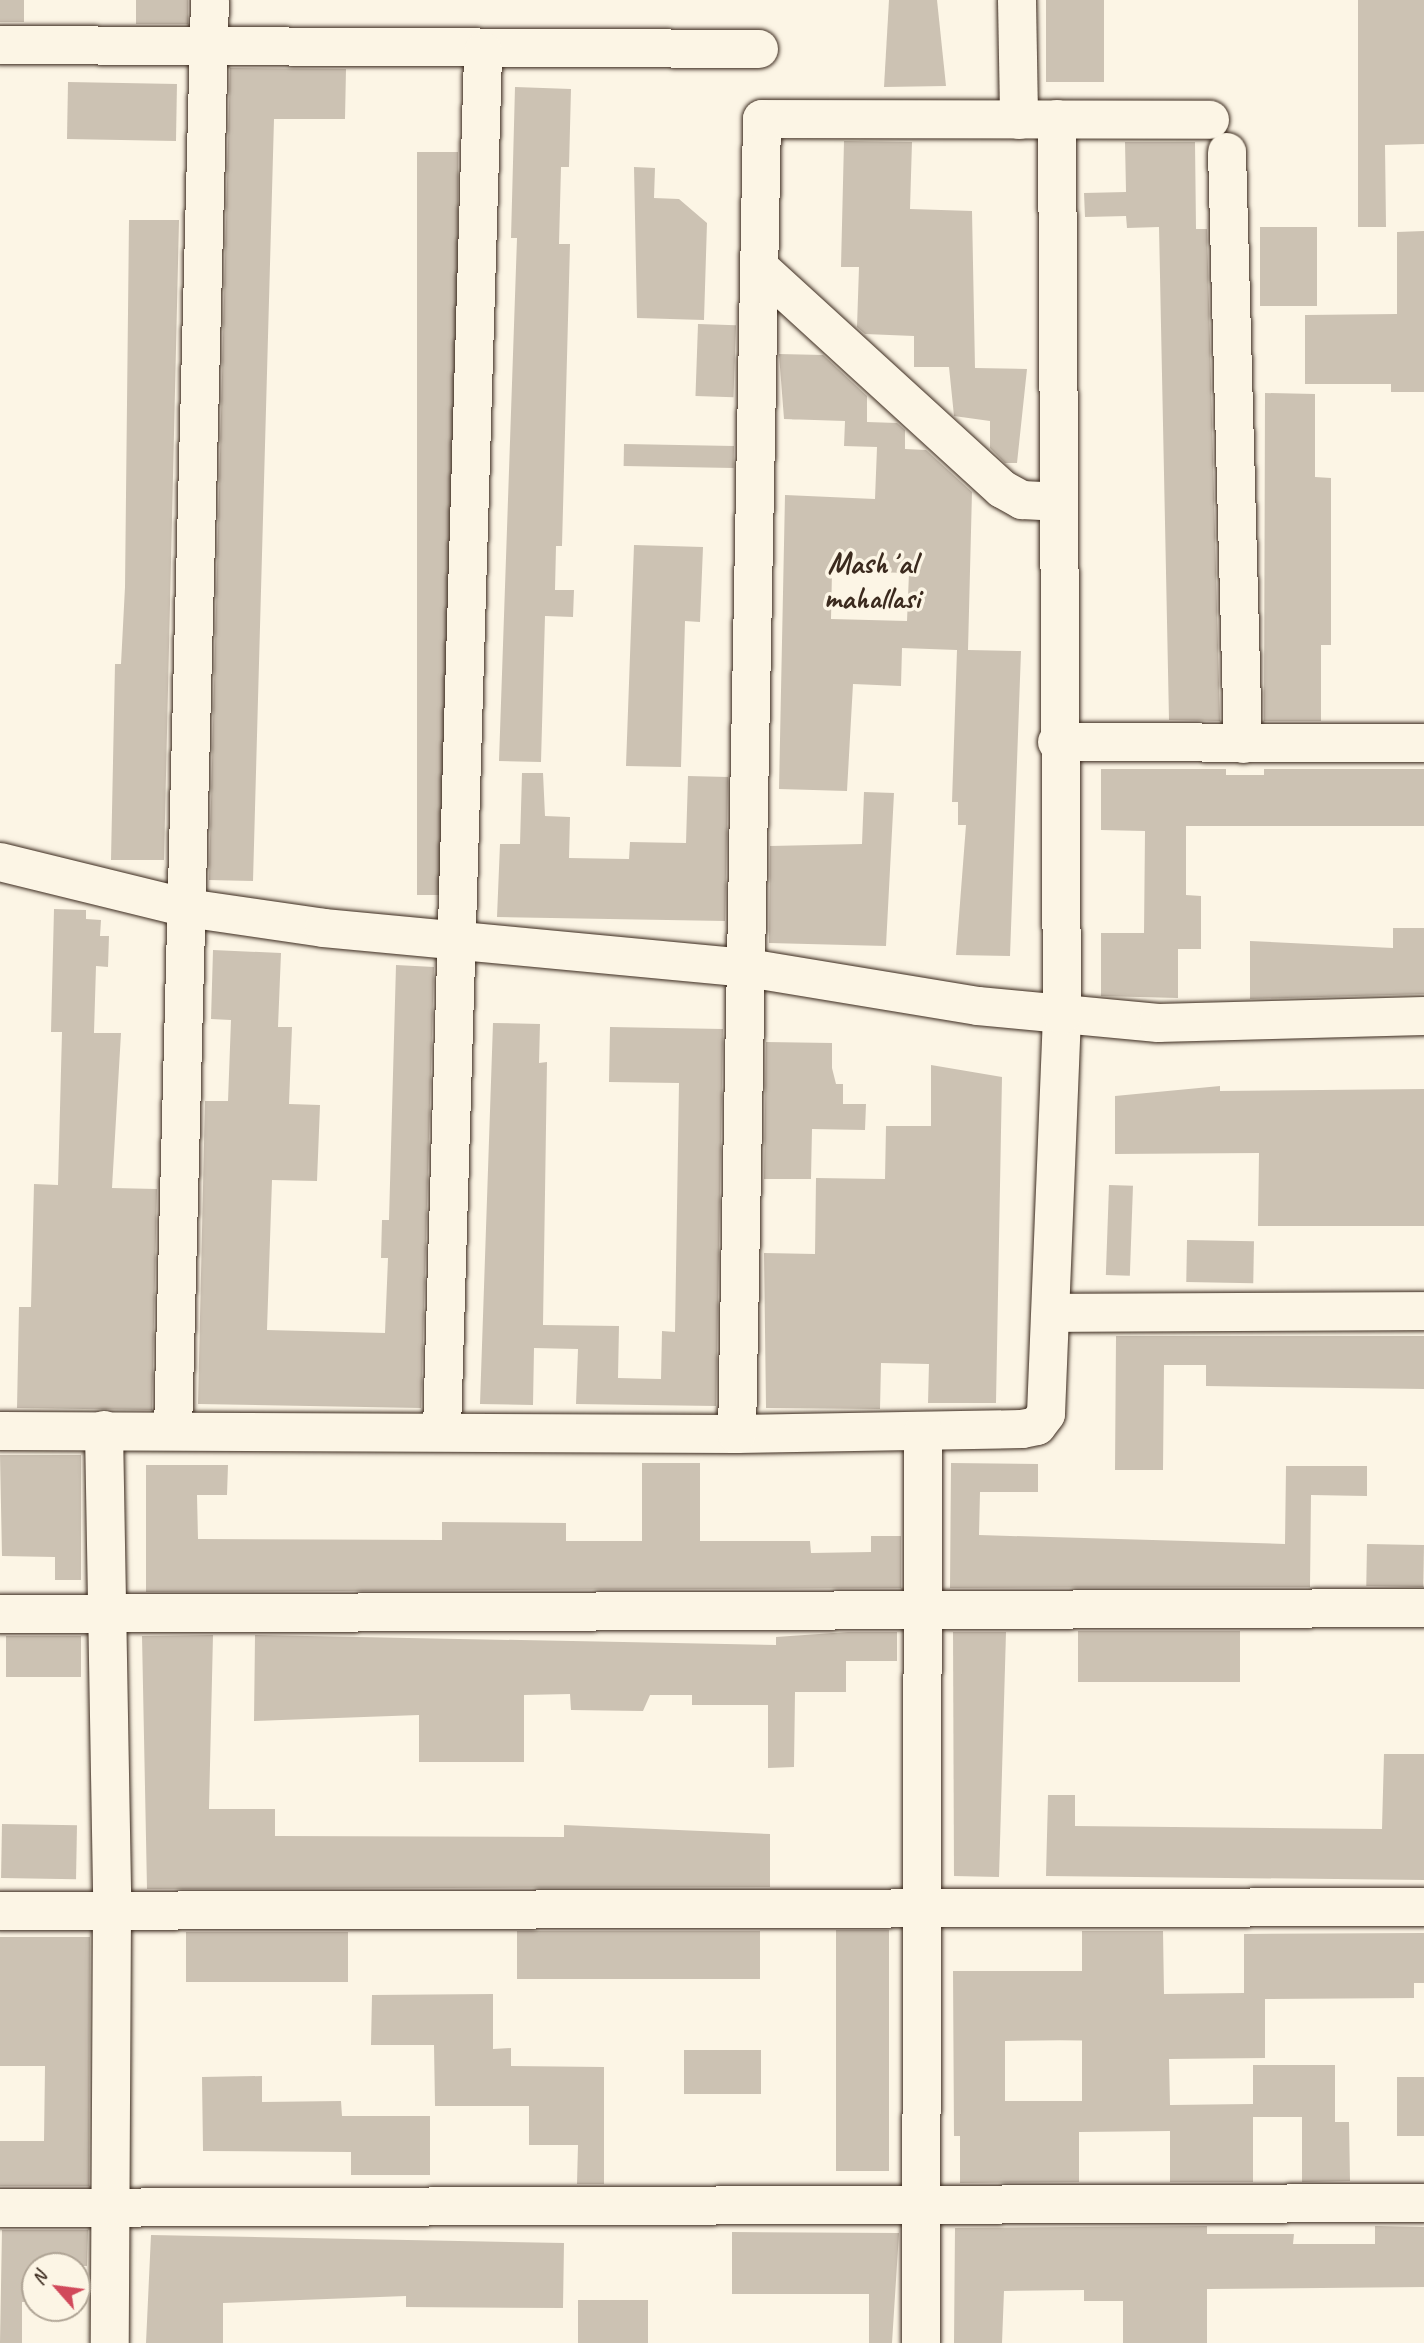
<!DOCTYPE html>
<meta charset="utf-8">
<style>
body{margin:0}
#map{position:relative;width:1424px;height:2343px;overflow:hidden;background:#fcf5e5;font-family:Caveat,sans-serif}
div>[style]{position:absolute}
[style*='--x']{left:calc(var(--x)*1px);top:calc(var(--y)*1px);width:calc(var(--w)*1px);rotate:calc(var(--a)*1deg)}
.building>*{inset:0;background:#ccc2b3;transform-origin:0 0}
.roads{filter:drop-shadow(0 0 2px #3b2a1e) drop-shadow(0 0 2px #3b2a1e)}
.minor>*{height:38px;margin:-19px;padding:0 19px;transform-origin:19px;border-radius:19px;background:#fcf5e5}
span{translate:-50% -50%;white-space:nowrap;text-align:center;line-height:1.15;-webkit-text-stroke:7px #fcf5e5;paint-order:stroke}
.neighbourhood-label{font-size:30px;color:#3b2a1e;font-weight:700}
.north{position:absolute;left:21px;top:2252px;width:70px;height:70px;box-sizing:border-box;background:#fcf5e5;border:2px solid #afa495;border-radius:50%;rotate:298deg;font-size:19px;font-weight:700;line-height:28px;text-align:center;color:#3b2a1e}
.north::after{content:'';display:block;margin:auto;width:24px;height:32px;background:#d1495b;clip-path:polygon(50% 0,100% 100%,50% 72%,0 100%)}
</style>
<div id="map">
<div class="building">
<div style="left:0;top:0;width:24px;height:22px"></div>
<div style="left:136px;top:0;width:52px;height:24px"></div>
<div style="clip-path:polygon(889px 0,937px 0,946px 86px,884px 87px)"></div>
<div style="left:1046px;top:0;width:58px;height:82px"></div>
<div style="clip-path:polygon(1358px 0,1424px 0,1424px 144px,1385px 145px,1386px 227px,1358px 227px)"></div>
<div style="clip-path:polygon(230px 68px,346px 69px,345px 119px,274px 119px,253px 881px,209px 880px)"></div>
<div style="left:68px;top:82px;width:109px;height:57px;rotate:1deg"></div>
<div style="clip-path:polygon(515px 87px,571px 89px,569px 167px,561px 167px,559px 244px,570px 244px,562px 546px,556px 546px,555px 590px,574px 590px,573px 617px,545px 616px,541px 762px,499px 761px,517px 238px,511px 238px)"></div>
<div style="clip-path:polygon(844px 141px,912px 142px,910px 209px,972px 211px,975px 368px,1027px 369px,1017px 463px,1005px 463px,990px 448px,990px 421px,954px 416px,949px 367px,914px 367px,914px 336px,865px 334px,857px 327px,859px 267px,841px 267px)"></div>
<div style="clip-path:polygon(1125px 142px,1195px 142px,1196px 229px,1207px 229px,1220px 721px,1169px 720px,1159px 227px,1127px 228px,1126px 216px,1085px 217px,1084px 193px,1126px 192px)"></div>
<div style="left:417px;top:152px;width:41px;height:743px"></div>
<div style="clip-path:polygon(634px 167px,655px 168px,654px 198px,679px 199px,707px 223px,704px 320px,637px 318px)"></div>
<div style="clip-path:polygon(129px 220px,179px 220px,164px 860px,111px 860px,115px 664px,121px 664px,125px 587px)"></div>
<div style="left:1260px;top:227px;width:57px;height:79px"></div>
<div style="clip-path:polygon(1424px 231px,1424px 392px,1391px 392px,1391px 384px,1305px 384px,1305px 315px,1397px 314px,1397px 232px)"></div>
<div style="left:698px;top:324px;width:38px;height:72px;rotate:2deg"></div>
<div style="clip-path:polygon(evenodd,779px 354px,823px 355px,867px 396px,867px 422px,897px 423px,905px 430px,905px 449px,926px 450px,972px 492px,968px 650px,1021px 651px,1010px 956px,956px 955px,966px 825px,958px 825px,958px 802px,952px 802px,957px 650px,902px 648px,901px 686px,853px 684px,847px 791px,779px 789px,785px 495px,875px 499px,877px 447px,844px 446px,845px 421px,784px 419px,779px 354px,832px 571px,909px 573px,907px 621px,831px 619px,832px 571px)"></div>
<div style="clip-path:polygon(1265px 393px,1315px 394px,1315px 477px,1331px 478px,1331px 645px,1321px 645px,1321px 721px,1264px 721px)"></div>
<div style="left:624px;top:444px;width:110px;height:22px;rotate:1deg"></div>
<div style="clip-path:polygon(634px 545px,703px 547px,700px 622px,685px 621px,681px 767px,626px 766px)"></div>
<div style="clip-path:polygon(1101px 769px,1226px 769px,1226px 775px,1264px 775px,1264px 769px,1424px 769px,1424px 826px,1186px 826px,1186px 895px,1201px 896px,1201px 949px,1178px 949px,1178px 998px,1101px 996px,1101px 933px,1144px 933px,1145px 831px,1101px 830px)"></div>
<div style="clip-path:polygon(522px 773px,543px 773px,545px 816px,570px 817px,569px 858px,629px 859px,630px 842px,686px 843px,688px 776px,728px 777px,725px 921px,497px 917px,500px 844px,520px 844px)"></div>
<div style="clip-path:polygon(864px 792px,894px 793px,886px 946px,769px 943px,770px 846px,862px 844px)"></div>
<div style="clip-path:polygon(54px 909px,86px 910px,86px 919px,101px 920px,100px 936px,109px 936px,108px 967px,96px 966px,94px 1033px,121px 1033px,112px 1188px,157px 1189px,152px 1410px,17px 1408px,19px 1307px,31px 1307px,34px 1184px,58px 1185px,62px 1032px,51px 1032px)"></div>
<div style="clip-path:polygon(1393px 928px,1424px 928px,1424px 994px,1250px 999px,1250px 941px,1393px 948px)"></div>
<div style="clip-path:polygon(213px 950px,281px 953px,278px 1027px,292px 1027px,289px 1104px,320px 1105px,317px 1181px,272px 1180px,267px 1330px,385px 1333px,388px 1258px,381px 1258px,382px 1220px,389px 1220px,396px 965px,434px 967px,421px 1408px,198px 1404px,205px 1101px,228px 1101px,231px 1020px,211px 1019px)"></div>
<div style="clip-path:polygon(493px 1023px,540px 1024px,539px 1063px,547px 1062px,543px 1325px,619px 1326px,618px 1378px,661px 1379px,662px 1331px,675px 1332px,679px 1083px,609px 1082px,610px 1027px,723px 1029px,716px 1406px,576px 1404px,578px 1349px,534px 1348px,533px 1405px,480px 1404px)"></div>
<div style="clip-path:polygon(766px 1042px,832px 1043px,832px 1068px,836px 1084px,843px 1084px,843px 1104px,866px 1104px,865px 1130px,812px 1129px,811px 1179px,764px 1179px)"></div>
<div style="clip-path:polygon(931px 1065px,1002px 1077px,996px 1403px,928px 1403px,929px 1364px,881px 1363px,880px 1409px,766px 1408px,764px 1253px,815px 1254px,816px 1178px,885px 1179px,886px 1126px,931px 1126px)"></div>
<div style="clip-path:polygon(1220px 1086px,1220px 1091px,1424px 1089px,1424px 1226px,1258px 1226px,1259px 1153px,1115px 1154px,1115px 1096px)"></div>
<div style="left:1109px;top:1185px;width:24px;height:90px;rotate:2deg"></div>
<div style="left:1187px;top:1240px;width:67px;height:42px;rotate:1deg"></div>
<div style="clip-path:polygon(1116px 1336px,1424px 1336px,1424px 1389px,1206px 1386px,1206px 1365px,1164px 1365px,1163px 1470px,1115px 1470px)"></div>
<div style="clip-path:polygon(0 1455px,81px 1455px,81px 1580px,55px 1580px,55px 1557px,2px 1556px)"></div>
<div style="clip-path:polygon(642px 1463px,700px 1463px,700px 1541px,810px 1541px,811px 1553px,871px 1552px,871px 1536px,901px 1536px,901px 1588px,146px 1592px,146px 1465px,228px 1465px,227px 1495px,197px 1495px,198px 1539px,442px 1540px,442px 1522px,566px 1523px,566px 1541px,642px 1541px)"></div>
<div style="clip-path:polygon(951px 1463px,1038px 1464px,1038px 1492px,980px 1492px,979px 1535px,1285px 1544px,1286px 1466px,1367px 1466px,1367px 1496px,1311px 1495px,1310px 1587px,950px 1588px)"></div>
<div style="left:1367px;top:1544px;width:57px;height:42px;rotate:1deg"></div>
<div style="left:1078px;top:1631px;width:162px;height:51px"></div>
<div style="clip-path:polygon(848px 1632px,897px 1632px,897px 1661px,846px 1661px,846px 1692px,795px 1692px,794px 1767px,768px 1768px,768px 1705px,692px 1705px,692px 1695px,650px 1695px,643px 1711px,571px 1710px,570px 1694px,524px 1695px,524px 1762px,419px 1762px,419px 1715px,254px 1721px,255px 1635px,776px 1645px,776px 1637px)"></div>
<div style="clip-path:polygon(953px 1632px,1006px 1632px,999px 1877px,954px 1876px)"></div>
<div style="clip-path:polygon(213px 1635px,209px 1809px,275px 1809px,275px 1836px,564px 1837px,564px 1825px,770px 1834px,770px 1887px,147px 1889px,142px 1636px)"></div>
<div style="left:6px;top:1636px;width:75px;height:41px"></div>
<div style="clip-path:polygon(1384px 1754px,1424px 1754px,1424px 1880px,1046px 1876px,1048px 1795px,1075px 1795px,1075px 1826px,1382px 1829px)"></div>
<div style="left:2px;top:1824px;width:75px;height:54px;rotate:1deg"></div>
<div style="left:889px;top:1930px;width:241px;height:53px;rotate:90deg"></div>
<div style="left:517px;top:1931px;width:243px;height:48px"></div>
<div style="clip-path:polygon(evenodd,1082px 1931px,1163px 1931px,1164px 1994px,1244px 1993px,1244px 1934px,1424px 1933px,1424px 1983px,1414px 1983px,1414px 1998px,1265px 1999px,1265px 2058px,1169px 2059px,1170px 2105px,1253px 2104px,1253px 2065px,1335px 2065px,1335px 2122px,1349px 2122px,1350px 2181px,1302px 2182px,1302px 2117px,1253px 2117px,1253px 2182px,1170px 2182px,1170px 2131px,1079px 2132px,1079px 2182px,960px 2183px,960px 2136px,954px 2136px,953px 1971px,1082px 1971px,1082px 1931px,1082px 2040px,1082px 2101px,1005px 2101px,1005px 2041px,1082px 2040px)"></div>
<div style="left:186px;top:1932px;width:162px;height:50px"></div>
<div style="clip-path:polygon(0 1937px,90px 1937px,89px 2186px,0 2186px,0 2141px,44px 2141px,45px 2066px,0 2066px)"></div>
<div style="clip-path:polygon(493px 1994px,493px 2049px,511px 2048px,511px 2066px,604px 2067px,604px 2184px,577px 2184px,578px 2145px,529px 2145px,529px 2106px,435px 2106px,434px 2045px,371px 2045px,372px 1995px)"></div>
<div style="left:684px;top:2050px;width:77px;height:44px"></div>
<div style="clip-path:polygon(262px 2076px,262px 2102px,341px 2101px,342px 2116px,430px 2116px,430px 2175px,351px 2175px,351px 2152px,203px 2151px,202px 2077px)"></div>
<div style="left:1397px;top:2077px;width:27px;height:59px"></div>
<div style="clip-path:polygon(1207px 2226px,1207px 2234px,1294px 2234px,1293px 2244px,1375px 2244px,1375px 2226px,1424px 2227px,1424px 2287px,1207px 2289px,1207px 2343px,1123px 2343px,1123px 2301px,1084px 2301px,1084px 2290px,1004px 2291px,1002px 2343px,954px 2343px,955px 2228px)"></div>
<div style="clip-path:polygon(2px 2230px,88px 2230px,87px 2266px,35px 2266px,35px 2302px,22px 2302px,22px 2343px,0 2343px)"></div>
<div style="clip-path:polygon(732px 2232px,899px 2233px,892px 2343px,869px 2343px,869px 2294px,732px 2294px)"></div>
<div style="clip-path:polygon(151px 2235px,564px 2243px,563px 2308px,406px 2307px,406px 2296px,223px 2303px,223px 2343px,146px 2343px)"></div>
<div style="left:578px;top:2300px;width:70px;height:43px"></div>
</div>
<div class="roads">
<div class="minor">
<div style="--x:1017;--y:0;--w:120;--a:89"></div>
<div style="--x:0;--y:45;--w:759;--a:0.3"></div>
<div style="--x:1227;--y:152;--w:592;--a:88.45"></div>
<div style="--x:760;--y:268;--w:328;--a:42.4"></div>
<div style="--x:1002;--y:489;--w:23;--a:29"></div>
<div style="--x:1022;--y:500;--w:35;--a:3"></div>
<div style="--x:1057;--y:742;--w:367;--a:0.2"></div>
<div style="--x:0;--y:862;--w:193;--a:13.8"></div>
<div style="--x:187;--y:908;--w:138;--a:8.3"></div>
<div style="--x:324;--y:928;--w:426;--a:5.4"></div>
<div style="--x:748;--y:968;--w:233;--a:9.4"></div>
<div style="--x:978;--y:1006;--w:181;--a:5.4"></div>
<div style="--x:1158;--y:1023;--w:266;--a:-1.5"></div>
<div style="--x:1052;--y:1313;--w:372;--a:-0.3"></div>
<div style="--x:442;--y:1429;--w:1378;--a:-88.29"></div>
<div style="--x:104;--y:1430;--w:481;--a:89"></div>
<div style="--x:112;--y:1911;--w:432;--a:90.3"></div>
<div style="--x:173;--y:1430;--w:1430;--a:-88.52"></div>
<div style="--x:0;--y:1431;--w:737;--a:0.23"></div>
<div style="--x:737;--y:1434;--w:285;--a:-1"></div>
<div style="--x:1022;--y:1429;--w:15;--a:-11"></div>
<div style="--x:1037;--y:1426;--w:15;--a:-53"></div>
<div style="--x:1046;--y:1414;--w:399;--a:-87.7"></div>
<div style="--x:1062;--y:1015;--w:896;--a:-90.32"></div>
<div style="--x:737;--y:1434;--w:1315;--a:-88.91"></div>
<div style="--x:762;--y:119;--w:448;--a:0.1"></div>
<div style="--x:0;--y:1614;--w:1424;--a:-0.24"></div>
<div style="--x:0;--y:1911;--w:1424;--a:-0.16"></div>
<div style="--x:0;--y:2208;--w:1424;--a:-0.2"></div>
<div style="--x:921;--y:2343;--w:912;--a:-89.87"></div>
</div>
</div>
<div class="neighbourhood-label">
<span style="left:872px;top:580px">Mashʼal<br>mahallasi</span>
</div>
<div class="north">N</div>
</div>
